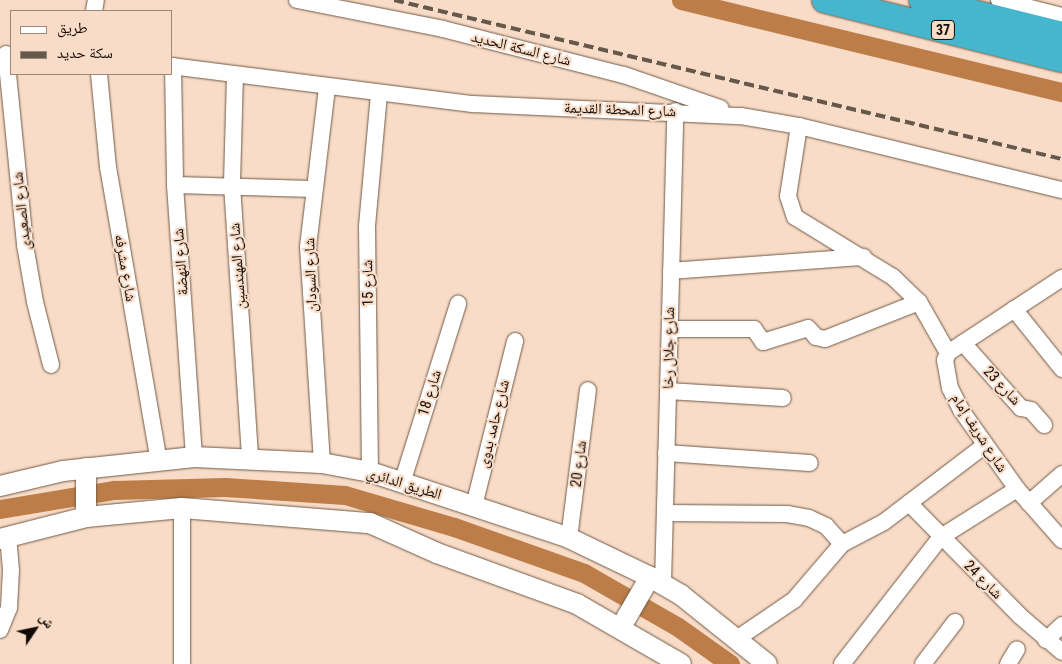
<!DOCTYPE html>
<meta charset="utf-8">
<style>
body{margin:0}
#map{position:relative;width:1062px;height:664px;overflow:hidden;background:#f8dcc7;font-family:"Roboto Condensed","Noto Naskh Arabic",sans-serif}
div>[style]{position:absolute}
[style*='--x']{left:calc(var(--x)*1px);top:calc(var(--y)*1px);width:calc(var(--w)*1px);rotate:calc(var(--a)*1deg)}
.canal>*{height:19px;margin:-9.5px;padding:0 9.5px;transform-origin:9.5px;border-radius:9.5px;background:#bc7d48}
.roads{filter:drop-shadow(0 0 1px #705946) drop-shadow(0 0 1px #705946)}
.minor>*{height:16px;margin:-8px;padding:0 8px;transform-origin:8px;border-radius:8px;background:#fff}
.tertiary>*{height:20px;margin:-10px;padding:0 10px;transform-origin:10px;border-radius:10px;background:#fff}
.trunk>*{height:26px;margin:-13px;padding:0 13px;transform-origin:13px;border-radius:13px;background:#46b6ce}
.rail>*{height:4px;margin-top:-2px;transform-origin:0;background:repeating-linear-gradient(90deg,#67584c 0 10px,transparent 0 15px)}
span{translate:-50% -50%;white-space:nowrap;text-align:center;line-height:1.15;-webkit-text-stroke:4px #f8dcc7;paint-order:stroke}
.shield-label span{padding:1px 4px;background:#f8dcc7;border:1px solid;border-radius:4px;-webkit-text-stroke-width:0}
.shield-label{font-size:14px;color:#120a04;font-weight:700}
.street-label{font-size:15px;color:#120a04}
.legend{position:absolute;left:10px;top:10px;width:162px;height:65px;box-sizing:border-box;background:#f8dcc7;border:1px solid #9c8879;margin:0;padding:6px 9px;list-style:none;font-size:15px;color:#120a04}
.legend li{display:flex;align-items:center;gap:10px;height:25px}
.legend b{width:25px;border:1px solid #9c8879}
.north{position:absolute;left:10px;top:604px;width:50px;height:50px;-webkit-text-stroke:4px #f8dcc7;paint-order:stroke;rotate:56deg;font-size:14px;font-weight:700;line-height:20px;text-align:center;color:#120a04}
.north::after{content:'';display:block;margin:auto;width:18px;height:22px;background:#120a04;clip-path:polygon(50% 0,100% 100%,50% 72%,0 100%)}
</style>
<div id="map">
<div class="canal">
<div style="--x:681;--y:0;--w:392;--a:13.6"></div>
<div style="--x:0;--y:509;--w:116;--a:-9.5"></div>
<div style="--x:114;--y:490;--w:111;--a:-1.5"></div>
<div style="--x:225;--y:487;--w:120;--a:3.8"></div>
<div style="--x:345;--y:495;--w:114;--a:16.4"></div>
<div style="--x:454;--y:527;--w:138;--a:19.5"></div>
<div style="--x:584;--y:573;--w:108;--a:29.9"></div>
<div style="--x:678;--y:627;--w:64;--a:35.4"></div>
</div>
<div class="roads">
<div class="minor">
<div style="--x:297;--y:0;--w:149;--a:11.2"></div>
<div style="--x:443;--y:29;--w:187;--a:14.3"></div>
<div style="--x:624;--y:75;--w:102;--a:19"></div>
<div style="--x:999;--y:0;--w:65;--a:14.3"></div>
<div style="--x:94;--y:11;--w:11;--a:-80"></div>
<div style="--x:6;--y:54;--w:192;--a:84.3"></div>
<div style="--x:25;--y:245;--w:58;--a:80"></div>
<div style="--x:35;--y:302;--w:65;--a:75.7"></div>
<div style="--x:171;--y:66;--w:304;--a:7.2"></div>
<div style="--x:473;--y:104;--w:268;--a:2.6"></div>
<div style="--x:741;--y:116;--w:59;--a:9.8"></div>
<div style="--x:799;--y:126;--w:271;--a:13.7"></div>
<div style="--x:173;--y:66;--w:119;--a:89"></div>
<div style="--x:175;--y:185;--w:273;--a:86"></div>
<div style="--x:99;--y:74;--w:93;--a:84.5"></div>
<div style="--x:108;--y:167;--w:298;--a:80.2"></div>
<div style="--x:235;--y:75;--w:110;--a:91.6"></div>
<div style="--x:232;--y:185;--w:273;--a:86.2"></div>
<div style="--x:799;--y:126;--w:71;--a:98.9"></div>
<div style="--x:788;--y:196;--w:22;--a:72"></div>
<div style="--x:795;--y:217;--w:115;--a:31.5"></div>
<div style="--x:893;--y:277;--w:36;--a:44"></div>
<div style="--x:919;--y:302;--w:59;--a:60.4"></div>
<div style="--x:175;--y:185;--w:138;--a:1.7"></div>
<div style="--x:671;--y:271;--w:193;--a:-4.2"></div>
<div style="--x:1062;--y:278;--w:136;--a:146.7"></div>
<div style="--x:948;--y:353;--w:8;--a:113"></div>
<div style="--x:945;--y:360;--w:28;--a:80"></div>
<div style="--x:950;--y:388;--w:25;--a:63"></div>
<div style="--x:961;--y:410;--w:97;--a:54.7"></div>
<div style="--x:1017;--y:489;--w:68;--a:48.6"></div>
<div style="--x:1014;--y:309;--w:77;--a:51.3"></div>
<div style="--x:670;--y:329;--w:84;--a:0"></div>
<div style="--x:754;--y:329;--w:16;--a:55"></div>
<div style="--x:763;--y:342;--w:47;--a:-17.3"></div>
<div style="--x:808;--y:328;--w:12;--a:48"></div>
<div style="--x:816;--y:337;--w:9;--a:13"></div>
<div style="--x:825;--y:339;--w:101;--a:-21.5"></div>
<div style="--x:963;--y:343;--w:87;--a:48.3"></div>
<div style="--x:1021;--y:408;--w:10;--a:11"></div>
<div style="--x:1031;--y:410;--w:20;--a:49"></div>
<div style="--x:668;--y:391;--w:115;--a:3.5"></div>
<div style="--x:666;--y:453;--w:144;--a:4"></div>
<div style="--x:322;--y:463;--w:216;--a:-93.7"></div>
<div style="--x:308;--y:247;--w:160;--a:-83.2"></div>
<div style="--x:370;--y:472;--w:246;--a:-90.7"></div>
<div style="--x:367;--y:226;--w:133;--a:-84.8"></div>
<div style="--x:402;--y:483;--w:188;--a:-72.6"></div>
<div style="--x:909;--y:503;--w:158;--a:45.5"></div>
<div style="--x:1020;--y:616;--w:55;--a:40.6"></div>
<div style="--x:1029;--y:503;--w:44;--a:-41.3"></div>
<div style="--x:474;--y:506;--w:170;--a:-76"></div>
<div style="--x:665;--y:513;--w:122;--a:0.5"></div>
<div style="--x:787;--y:514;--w:22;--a:10"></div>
<div style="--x:809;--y:518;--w:19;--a:25"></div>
<div style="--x:826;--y:526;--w:24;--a:48"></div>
<div style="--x:569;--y:538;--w:149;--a:-82.7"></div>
<div style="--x:663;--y:584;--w:473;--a:-88.5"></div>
<div style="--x:0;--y:630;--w:24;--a:-68"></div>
<div style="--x:9;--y:608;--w:38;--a:-87"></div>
<div style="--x:11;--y:570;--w:34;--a:-95"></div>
<div style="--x:735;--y:640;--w:71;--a:-34.1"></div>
<div style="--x:794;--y:600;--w:74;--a:-49.4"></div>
<div style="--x:842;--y:544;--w:47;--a:-27.6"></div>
<div style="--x:884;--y:522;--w:127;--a:-37.3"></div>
<div style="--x:1046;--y:640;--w:22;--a:-43"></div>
<div style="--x:182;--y:664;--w:156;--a:-90"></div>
<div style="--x:842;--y:664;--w:161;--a:-52.1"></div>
<div style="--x:941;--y:537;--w:90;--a:-32.3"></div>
<div style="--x:923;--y:664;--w:53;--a:-52.7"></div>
<div style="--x:1008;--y:664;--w:17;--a:-59"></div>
</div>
<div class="tertiary">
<div style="--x:0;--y:486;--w:65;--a:-13.4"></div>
<div style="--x:63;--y:471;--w:132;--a:-6.1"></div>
<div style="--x:194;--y:457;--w:128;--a:2.7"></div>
<div style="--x:322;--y:463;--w:49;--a:10.6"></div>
<div style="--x:370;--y:472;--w:210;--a:18.3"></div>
<div style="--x:569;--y:538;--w:90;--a:25.7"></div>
<div style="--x:650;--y:577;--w:36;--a:30"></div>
<div style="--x:681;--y:595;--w:110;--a:38.7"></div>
<div style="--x:86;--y:517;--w:49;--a:-90"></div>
<div style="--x:0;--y:539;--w:89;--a:-14.3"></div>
<div style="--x:86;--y:517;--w:96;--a:-5.4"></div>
<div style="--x:182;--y:508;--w:189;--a:4.6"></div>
<div style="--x:370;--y:523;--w:73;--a:24.1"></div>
<div style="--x:437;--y:553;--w:149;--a:20"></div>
<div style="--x:577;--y:604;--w:120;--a:30"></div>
<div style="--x:621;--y:627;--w:58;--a:-59.9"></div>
</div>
<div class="trunk">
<div style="--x:825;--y:0;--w:244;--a:14"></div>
<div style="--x:922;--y:0;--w:144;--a:14"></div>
</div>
</div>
<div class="rail">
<div style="--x:394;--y:0;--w:687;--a:13.39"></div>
</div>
<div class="shield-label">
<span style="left:943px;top:30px">37</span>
</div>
<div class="street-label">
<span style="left:521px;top:49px;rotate:14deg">شارع السكة الحديد</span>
<span style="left:620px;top:110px;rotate:2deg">شارع المحطة القديمة</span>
<span style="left:22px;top:211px;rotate:-96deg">شارع الصعيدى</span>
<span style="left:181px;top:262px;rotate:-94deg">شارع النهضة</span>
<span style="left:238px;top:266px;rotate:-94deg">شارع المهندسين</span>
<span style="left:125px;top:268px;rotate:80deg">شارع مشرفه</span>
<span style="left:311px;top:275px;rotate:-92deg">شارع السودان</span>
<span style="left:368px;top:283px;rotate:-91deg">شارع 15</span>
<span style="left:669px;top:348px;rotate:-89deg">شارع جلال رخا</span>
<span style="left:1002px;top:386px;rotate:47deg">شارع 23</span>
<span style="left:430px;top:393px;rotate:-73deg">شارع 18</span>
<span style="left:494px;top:424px;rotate:-76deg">شارع حامد بدوى</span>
<span style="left:979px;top:433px;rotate:57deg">شارع شريف إمام</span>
<span style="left:579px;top:464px;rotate:-83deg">شارع 20</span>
<span style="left:404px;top:484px;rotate:17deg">الطريق الدائري</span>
<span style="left:983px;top:580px;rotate:45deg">شارع 24</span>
</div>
<ul class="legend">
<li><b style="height:6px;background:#fff"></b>طريق</li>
<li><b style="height:6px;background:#67584c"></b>سكة حديد</li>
</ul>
<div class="north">ش</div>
</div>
